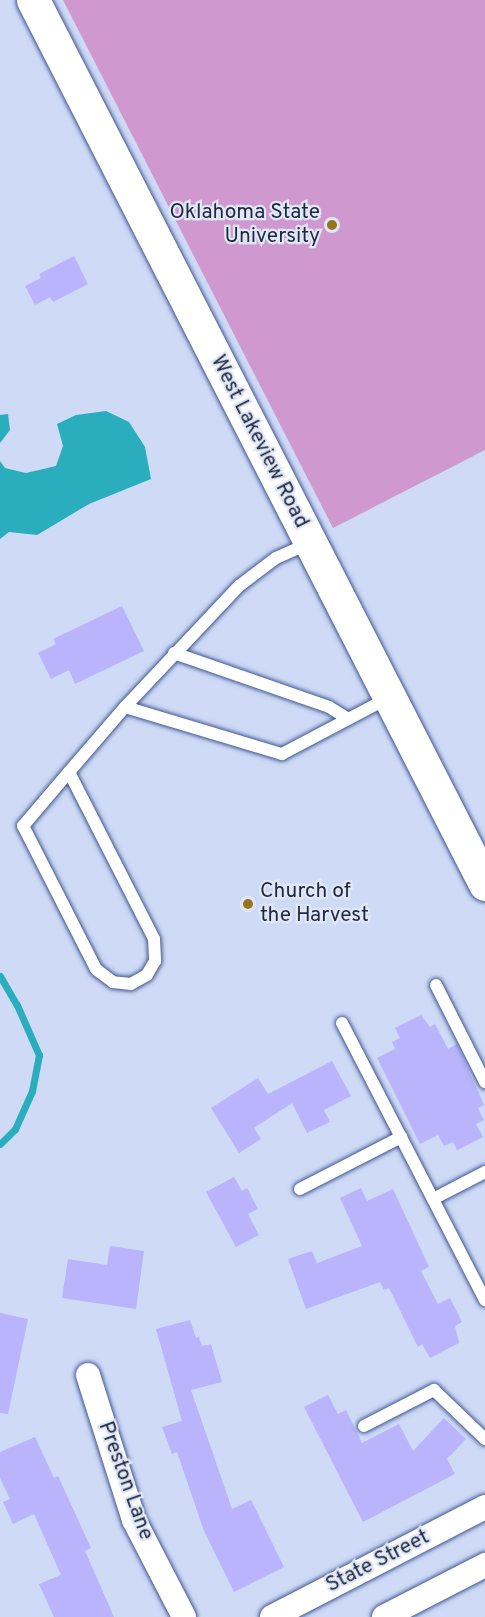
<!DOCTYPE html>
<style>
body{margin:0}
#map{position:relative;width:485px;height:1617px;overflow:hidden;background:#cedaf6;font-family:Overpass,sans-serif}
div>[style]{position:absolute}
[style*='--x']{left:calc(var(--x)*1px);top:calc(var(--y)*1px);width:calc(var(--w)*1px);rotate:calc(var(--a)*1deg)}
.green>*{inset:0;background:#cf99cf}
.water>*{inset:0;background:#2aadbc}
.stream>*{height:7px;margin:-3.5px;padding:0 3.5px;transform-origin:3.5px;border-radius:3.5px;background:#2aadbc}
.building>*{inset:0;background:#b9b4fc}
.roads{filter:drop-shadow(0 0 2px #405793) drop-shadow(0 0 2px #405793)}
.service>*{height:12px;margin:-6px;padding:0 6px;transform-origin:6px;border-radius:6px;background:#fff}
.minor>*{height:24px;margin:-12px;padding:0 12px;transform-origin:12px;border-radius:12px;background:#fff}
.secondary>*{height:33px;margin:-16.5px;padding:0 16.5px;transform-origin:16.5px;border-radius:16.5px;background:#fff}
.dots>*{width:16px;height:16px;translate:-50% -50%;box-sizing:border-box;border:3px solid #e1e7f5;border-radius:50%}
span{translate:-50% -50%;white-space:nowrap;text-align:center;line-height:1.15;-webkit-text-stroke:4.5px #e1e7f5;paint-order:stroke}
.poi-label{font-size:21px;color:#1e2842}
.right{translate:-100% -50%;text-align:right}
.left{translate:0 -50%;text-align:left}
.street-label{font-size:21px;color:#1e2842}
</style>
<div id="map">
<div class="green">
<div style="clip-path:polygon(63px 0,485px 0,485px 450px,333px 528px)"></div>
</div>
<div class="water">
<div style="clip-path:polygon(106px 411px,129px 422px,145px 447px,151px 479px,89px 504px,37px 535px,9px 532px,0 539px,0 461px,5px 468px,26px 473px,56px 466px,63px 446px,57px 424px,76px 415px)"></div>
<div style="clip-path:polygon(8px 414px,10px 430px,0 443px,0 415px)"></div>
</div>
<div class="stream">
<div style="--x:0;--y:976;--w:34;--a:60"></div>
<div style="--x:17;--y:1005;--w:55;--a:66.3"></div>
<div style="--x:39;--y:1055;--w:37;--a:101"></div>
<div style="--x:32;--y:1091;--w:42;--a:114.1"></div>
<div style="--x:15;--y:1129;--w:21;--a:135"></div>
</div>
<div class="building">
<div style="clip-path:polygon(74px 256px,88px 284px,53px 302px,50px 297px,35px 305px,25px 286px,41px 278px,39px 274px)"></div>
<div style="clip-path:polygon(122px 606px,144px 651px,75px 684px,69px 670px,51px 679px,38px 653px,56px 644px,53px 639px)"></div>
<div style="clip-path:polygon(421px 1015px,430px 1027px,435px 1024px,448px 1049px,457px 1044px,484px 1105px,478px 1108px,484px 1120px,476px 1124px,483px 1137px,457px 1150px,453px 1142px,444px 1146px,438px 1135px,420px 1144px,377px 1058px,395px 1049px,392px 1042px,400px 1038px,395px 1028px)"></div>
<div style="clip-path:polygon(332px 1061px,351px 1096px,324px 1110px,330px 1122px,307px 1133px,292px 1103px,254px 1128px,261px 1139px,239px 1153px,211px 1108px,258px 1078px,268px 1094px)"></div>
<div style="clip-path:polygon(234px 1177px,242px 1191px,247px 1188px,258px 1209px,248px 1214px,259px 1235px,236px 1247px,206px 1192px)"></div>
<div style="clip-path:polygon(361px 1188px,367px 1201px,393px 1189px,429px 1267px,421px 1271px,438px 1304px,450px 1298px,462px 1322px,455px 1326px,459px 1343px,430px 1358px,422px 1344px,418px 1347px,389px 1288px,384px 1290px,380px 1282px,306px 1309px,288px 1259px,312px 1251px,317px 1263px,362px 1246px,340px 1198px)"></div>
<div style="clip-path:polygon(110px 1246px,144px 1251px,136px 1309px,62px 1298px,68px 1259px,107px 1265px)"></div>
<div style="clip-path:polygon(0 1313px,28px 1319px,8px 1414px,0 1413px)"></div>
<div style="clip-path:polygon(190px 1320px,196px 1338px,199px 1337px,202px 1346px,211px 1344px,222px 1382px,191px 1390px,232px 1509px,251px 1500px,284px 1567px,234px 1592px,204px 1531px,177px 1452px,172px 1454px,162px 1427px,182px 1421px,156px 1329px)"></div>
<div style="clip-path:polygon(328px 1395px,338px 1414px,346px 1410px,362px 1443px,399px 1424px,413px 1451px,444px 1418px,466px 1439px,447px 1459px,455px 1474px,363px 1522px,304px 1407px)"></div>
<div style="clip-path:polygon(35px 1437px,54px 1478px,58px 1476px,91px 1548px,85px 1551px,114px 1617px,54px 1617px,39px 1584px,61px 1575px,34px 1514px,13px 1524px,3px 1502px,10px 1499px,0 1478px,0 1452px)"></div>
</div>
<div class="roads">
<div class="service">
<div style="--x:174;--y:653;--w:164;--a:19.2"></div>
<div style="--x:329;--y:707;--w:22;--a:32"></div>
<div style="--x:125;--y:707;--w:164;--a:16.7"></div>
<div style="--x:282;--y:754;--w:120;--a:-27.8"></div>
<div style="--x:69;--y:772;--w:187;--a:63"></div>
<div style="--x:154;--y:939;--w:22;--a:87"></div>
<div style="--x:155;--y:961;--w:16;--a:120"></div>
<div style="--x:147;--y:975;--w:18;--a:151"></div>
<div style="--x:131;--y:984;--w:18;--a:-174"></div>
<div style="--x:113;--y:982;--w:21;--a:-143"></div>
<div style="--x:96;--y:969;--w:161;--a:-117"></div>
<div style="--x:23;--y:826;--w:71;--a:-49.6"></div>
<div style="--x:69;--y:772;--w:86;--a:-49.3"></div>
<div style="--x:125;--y:707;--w:166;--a:-46.7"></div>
<div style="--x:239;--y:586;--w:46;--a:-37.1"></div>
<div style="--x:276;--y:558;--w:37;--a:-24"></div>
<div style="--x:436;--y:985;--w:109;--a:63.2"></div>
<div style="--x:342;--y:1023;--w:312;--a:62.7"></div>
<div style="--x:300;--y:1189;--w:114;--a:-27.2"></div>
<div style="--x:433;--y:1199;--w:59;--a:-27.4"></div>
<div style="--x:364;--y:1426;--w:79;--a:-27.2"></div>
<div style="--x:434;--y:1390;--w:71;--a:43.9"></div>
</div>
<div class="minor">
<div style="--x:88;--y:1375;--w:152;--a:72.4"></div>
<div style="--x:134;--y:1520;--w:109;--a:62.7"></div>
<div style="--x:272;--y:1617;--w:240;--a:-27.3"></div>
<div style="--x:384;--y:1617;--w:114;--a:-27.2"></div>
</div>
<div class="secondary">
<div style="--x:33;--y:0;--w:993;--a:62.92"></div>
</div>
</div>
<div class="dots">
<div style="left:332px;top:225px;background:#95741d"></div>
<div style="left:248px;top:904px;background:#95741d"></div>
</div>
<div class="poi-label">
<span class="right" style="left:320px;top:225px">Oklahoma State<br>University</span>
<span class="left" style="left:260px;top:904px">Church of<br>the Harvest</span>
</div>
<div class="street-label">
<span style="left:259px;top:442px;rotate:63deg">West Lakeview Road</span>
<span style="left:125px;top:1481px;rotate:70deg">Preston Lane</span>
<span style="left:378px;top:1562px;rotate:-27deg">State Street</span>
</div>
</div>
